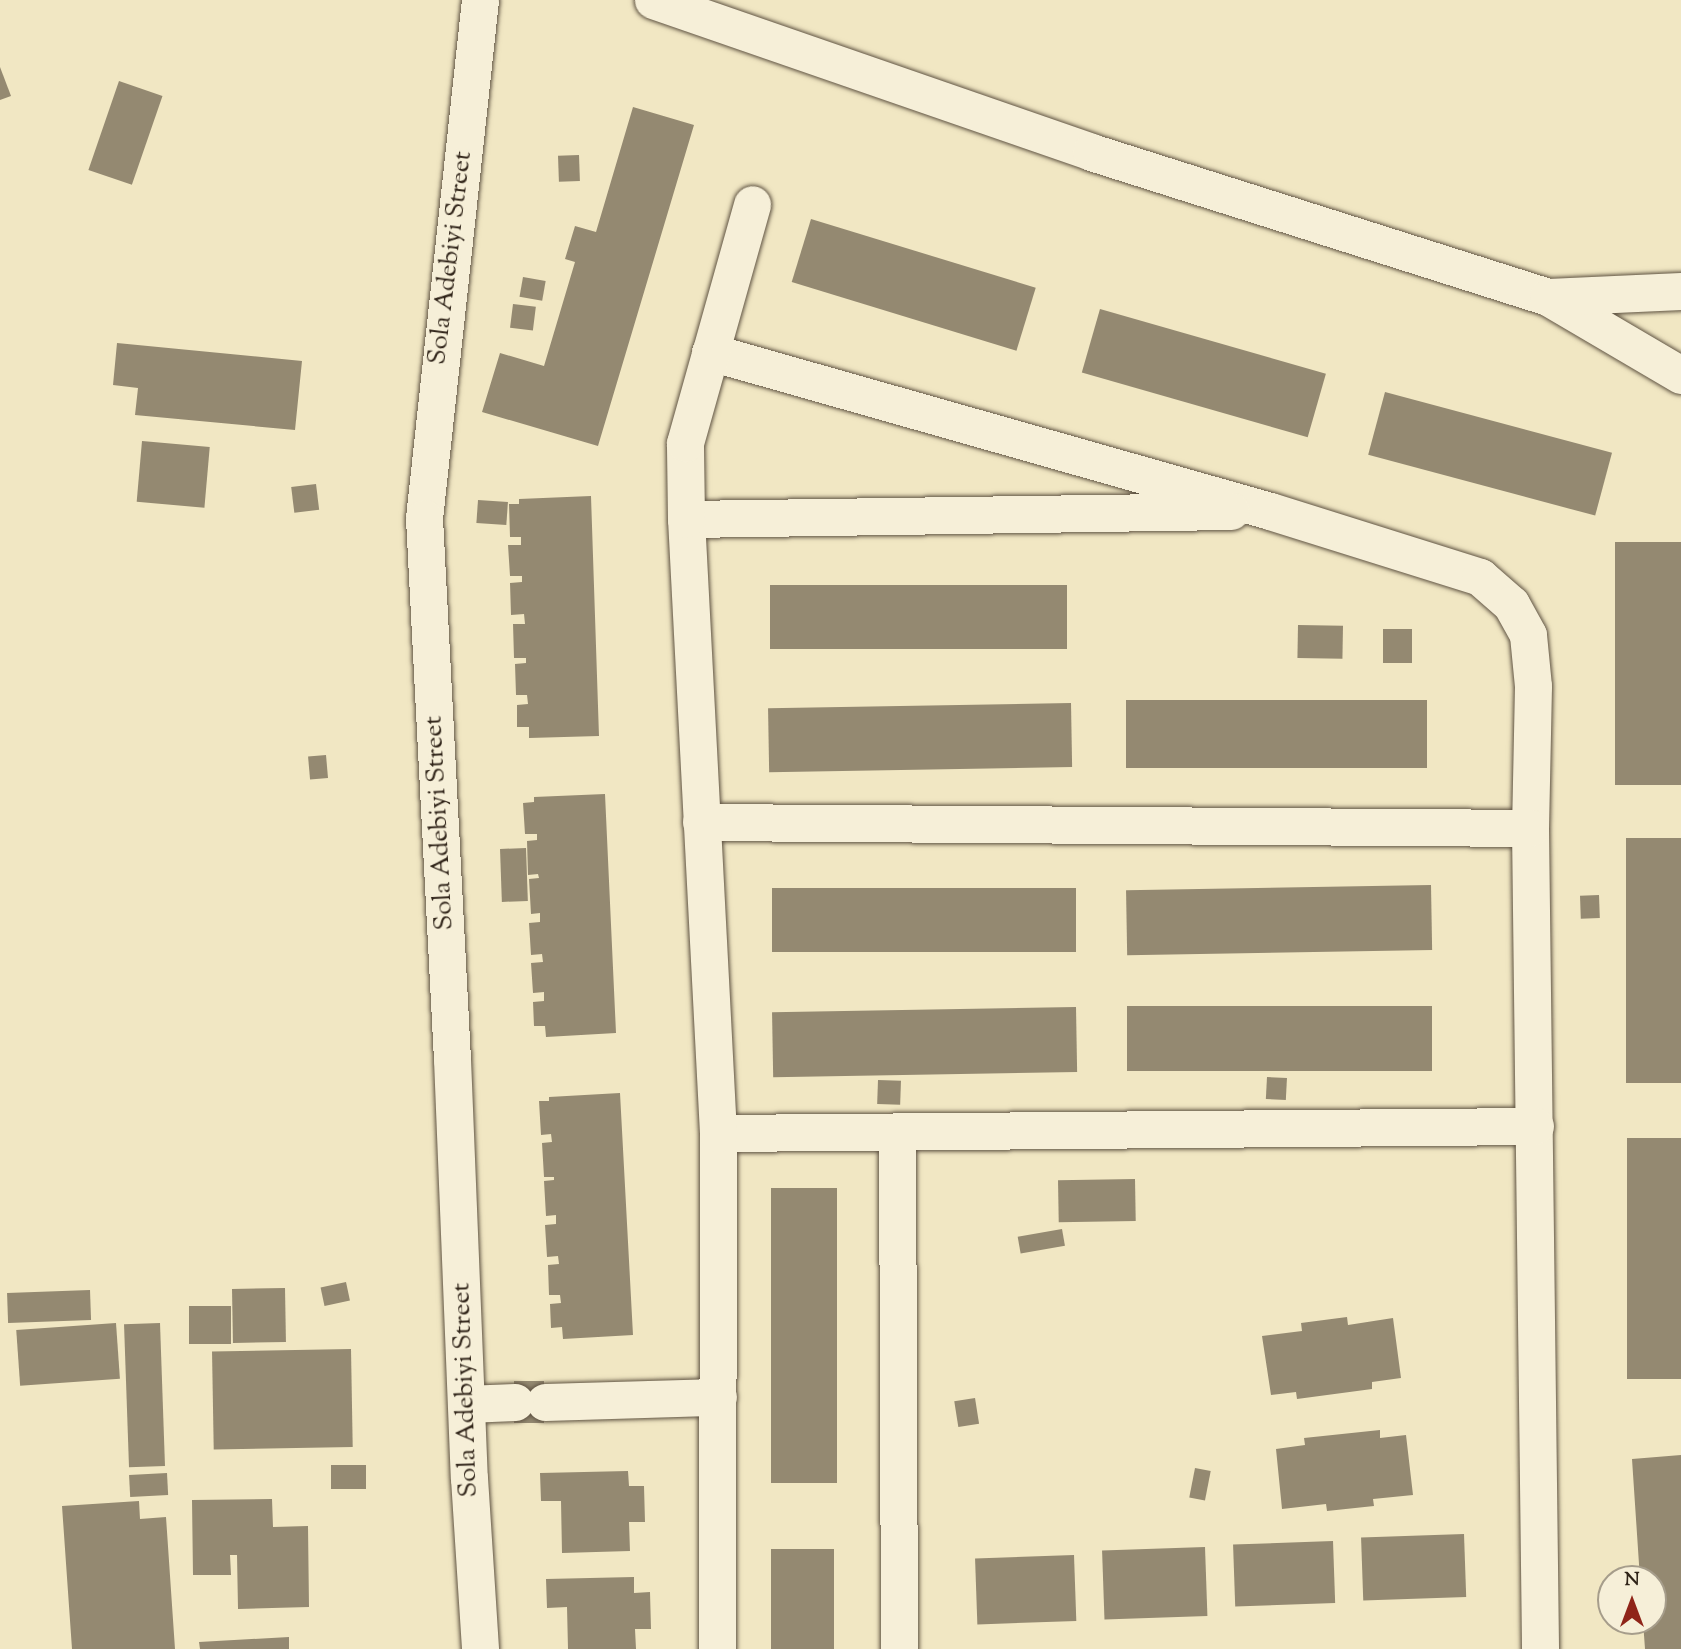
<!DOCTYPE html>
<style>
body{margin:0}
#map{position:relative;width:1681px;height:1649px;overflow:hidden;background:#f1e7c3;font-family:"Sorts Mill Goudy",serif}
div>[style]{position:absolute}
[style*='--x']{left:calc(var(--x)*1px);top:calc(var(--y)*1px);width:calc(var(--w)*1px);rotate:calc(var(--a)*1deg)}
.building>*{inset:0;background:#948971;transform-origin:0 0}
.roads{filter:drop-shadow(0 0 2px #605443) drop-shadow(0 0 2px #605443)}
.street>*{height:37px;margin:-18.5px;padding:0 18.5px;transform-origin:18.5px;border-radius:18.5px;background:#f6efd8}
span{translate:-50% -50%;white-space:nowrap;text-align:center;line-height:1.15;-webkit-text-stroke:5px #f6efd8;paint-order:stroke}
.street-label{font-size:26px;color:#2f2318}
.north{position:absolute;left:1597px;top:1565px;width:70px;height:70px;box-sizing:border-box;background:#f6efd8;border:2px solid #a69d8b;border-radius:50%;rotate:0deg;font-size:19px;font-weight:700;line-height:28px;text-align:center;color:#2f2318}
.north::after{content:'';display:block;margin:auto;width:24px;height:32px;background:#8f2418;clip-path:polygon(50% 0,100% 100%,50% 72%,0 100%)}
</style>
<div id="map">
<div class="building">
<div style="clip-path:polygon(0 67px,11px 96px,0 100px)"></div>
<div style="left:119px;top:81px;width:46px;height:94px;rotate:19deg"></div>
<div style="clip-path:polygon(633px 107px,694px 125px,598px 446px,482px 412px,500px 353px,544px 366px,575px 262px,565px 259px,575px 226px,596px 232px)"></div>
<div style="left:579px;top:155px;width:26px;height:21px;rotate:88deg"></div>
<div style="left:811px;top:219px;width:235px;height:66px;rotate:17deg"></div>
<div style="left:523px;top:277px;width:23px;height:20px;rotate:10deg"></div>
<div style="left:513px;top:304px;width:23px;height:24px;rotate:7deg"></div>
<div style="left:1100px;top:309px;width:235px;height:66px;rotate:16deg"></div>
<div style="clip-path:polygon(117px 343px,302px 361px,295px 430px,135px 415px,138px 388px,113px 385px)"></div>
<div style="left:1385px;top:392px;width:235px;height:65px;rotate:15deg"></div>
<div style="left:142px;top:441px;width:68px;height:61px;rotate:5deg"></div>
<div style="left:316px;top:484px;width:26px;height:25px;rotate:83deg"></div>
<div style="clip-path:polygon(591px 496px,599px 736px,529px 738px,529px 727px,517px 727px,517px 705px,528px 704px,527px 695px,516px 695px,515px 664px,526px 663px,526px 658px,514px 658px,513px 624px,525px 624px,524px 614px,511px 615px,510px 583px,522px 582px,522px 576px,510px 576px,508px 545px,521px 545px,521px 537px,510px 537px,509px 504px,519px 504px,519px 499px)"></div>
<div style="left:478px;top:500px;width:30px;height:23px;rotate:4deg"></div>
<div style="left:1681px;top:542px;width:243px;height:66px;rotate:90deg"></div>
<div style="left:1067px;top:585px;width:64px;height:297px;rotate:90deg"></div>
<div style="left:1298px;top:625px;width:45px;height:33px;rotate:1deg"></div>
<div style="left:1383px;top:629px;width:29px;height:34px"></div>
<div style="left:1427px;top:700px;width:68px;height:301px;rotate:90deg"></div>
<div style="left:1071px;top:703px;width:64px;height:303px;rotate:89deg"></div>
<div style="left:326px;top:755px;width:23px;height:18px;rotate:85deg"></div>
<div style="clip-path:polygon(605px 794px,616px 1033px,546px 1037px,545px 1026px,534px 1026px,533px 1002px,544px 1001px,544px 992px,533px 993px,531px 963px,543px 962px,542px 954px,531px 955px,529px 923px,540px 922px,540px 913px,531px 914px,529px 879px,539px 878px,538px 874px,528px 875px,527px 841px,537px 840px,537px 834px,525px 834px,523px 803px,534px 802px,534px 797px)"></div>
<div style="left:1626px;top:838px;width:55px;height:245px"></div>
<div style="left:526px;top:848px;width:53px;height:26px;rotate:88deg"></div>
<div style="left:1431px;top:885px;width:65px;height:305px;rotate:89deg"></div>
<div style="left:1076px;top:888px;width:64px;height:304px;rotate:90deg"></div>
<div style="left:1599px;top:895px;width:23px;height:19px;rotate:88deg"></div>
<div style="left:1432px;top:1006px;width:65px;height:305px;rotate:90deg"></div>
<div style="left:1076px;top:1007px;width:65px;height:304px;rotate:89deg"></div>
<div style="left:1267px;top:1077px;width:20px;height:22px;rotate:3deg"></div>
<div style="left:878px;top:1080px;width:23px;height:24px;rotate:2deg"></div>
<div style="clip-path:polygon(620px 1093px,633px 1335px,563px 1339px,562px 1327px,551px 1328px,550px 1304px,561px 1303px,560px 1295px,549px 1295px,548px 1265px,559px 1264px,558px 1256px,547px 1257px,545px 1225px,556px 1224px,556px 1215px,546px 1216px,544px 1181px,554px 1180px,554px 1177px,544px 1177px,542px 1143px,552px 1142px,551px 1134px,541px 1135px,539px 1101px,549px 1101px,549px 1097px)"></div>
<div style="left:1681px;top:1138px;width:241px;height:54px;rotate:90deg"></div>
<div style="left:1135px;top:1179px;width:42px;height:77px;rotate:89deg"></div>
<div style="left:771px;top:1188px;width:66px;height:295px"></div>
<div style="left:1062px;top:1229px;width:17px;height:45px;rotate:80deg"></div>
<div style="left:346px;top:1282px;width:19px;height:26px;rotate:78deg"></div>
<div style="left:285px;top:1288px;width:54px;height:53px;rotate:89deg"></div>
<div style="left:90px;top:1290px;width:30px;height:83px;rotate:88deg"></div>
<div style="left:231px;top:1306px;width:38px;height:42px;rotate:90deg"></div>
<div style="clip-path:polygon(1347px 1317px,1348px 1325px,1393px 1318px,1401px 1378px,1372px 1382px,1372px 1389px,1297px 1399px,1296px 1392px,1271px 1395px,1262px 1336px,1302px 1331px,1301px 1323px)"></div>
<div style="left:116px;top:1323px;width:56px;height:100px;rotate:86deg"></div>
<div style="left:160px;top:1323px;width:143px;height:36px;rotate:88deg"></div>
<div style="left:351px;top:1349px;width:98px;height:139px;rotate:89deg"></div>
<div style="left:514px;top:1381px;width:30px;height:42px"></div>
<div style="left:975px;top:1398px;width:26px;height:21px;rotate:81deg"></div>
<div style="clip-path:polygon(1380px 1430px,1380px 1438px,1406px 1435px,1413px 1495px,1373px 1499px,1374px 1506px,1327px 1511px,1326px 1504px,1282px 1509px,1276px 1449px,1305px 1445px,1304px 1438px)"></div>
<div style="clip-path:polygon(1681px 1455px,1681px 1649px,1645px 1649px,1643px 1621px,1653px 1621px,1653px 1579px,1640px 1579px,1632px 1459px)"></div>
<div style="left:331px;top:1465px;width:35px;height:24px"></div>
<div style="left:1195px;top:1468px;width:16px;height:30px;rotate:11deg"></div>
<div style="clip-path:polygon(628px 1471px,629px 1486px,644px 1486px,645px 1522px,629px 1522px,630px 1551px,562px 1553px,561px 1501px,541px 1501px,540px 1473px)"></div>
<div style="left:167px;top:1473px;width:22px;height:38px;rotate:87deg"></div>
<div style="clip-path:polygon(272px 1499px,273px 1527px,308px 1526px,309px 1607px,238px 1609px,237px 1555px,230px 1555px,231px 1575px,193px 1575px,192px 1500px)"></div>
<div style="clip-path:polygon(139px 1501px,140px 1519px,166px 1517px,175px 1649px,72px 1649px,62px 1506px)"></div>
<div style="left:1464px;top:1534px;width:63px;height:103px;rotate:88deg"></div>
<div style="left:1333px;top:1541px;width:62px;height:100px;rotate:88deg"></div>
<div style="left:1205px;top:1547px;width:69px;height:103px;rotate:88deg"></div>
<div style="left:771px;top:1549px;width:63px;height:100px"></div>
<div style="left:1074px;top:1555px;width:66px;height:99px;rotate:88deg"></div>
<div style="clip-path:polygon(634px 1577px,634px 1593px,650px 1592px,651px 1629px,635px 1629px,636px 1649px,568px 1649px,567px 1607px,547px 1608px,546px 1579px)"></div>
<div style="clip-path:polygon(289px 1637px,289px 1649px,200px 1649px,199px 1642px)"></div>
</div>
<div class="roads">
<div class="street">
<div style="--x:480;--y:0;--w:521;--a:96.17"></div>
<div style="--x:424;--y:518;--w:542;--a:87.04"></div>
<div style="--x:452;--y:1059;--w:419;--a:87.7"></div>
<div style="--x:469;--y:1478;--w:171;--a:86.3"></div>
<div style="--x:653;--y:0;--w:464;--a:19.1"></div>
<div style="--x:1091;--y:152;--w:479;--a:17.6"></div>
<div style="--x:1548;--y:297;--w:154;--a:30.4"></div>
<div style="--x:1548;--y:297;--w:133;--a:-2.6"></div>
<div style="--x:710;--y:352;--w:582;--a:15.85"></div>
<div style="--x:1270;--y:511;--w:220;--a:17.4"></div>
<div style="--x:1480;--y:577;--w:41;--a:41.1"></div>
<div style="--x:1511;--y:604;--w:35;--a:61"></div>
<div style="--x:1528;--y:635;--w:51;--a:84.4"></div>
<div style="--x:1533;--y:686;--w:142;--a:91.2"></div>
<div style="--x:1530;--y:828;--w:821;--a:89.3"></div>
<div style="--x:686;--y:519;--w:545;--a:-0.84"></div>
<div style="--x:701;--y:822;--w:829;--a:0.41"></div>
<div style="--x:897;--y:1132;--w:517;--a:89.78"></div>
<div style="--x:718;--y:1133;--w:817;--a:-0.49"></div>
<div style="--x:545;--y:1402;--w:173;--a:-1.7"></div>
<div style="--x:466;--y:1404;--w:49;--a:-2.3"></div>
<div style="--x:717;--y:1649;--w:516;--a:-89.89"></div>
<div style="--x:718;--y:1133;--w:615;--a:-92.98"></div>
<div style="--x:686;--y:519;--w:76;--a:-90.8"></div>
<div style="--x:685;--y:443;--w:248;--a:-74.3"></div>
</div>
</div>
<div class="street-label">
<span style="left:451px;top:258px;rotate:-83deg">Sola Adebiyi Street</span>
<span style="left:440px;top:823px;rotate:-93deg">Sola Adebiyi Street</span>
<span style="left:466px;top:1390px;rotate:-92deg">Sola Adebiyi Street</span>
</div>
<div class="north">N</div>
</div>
